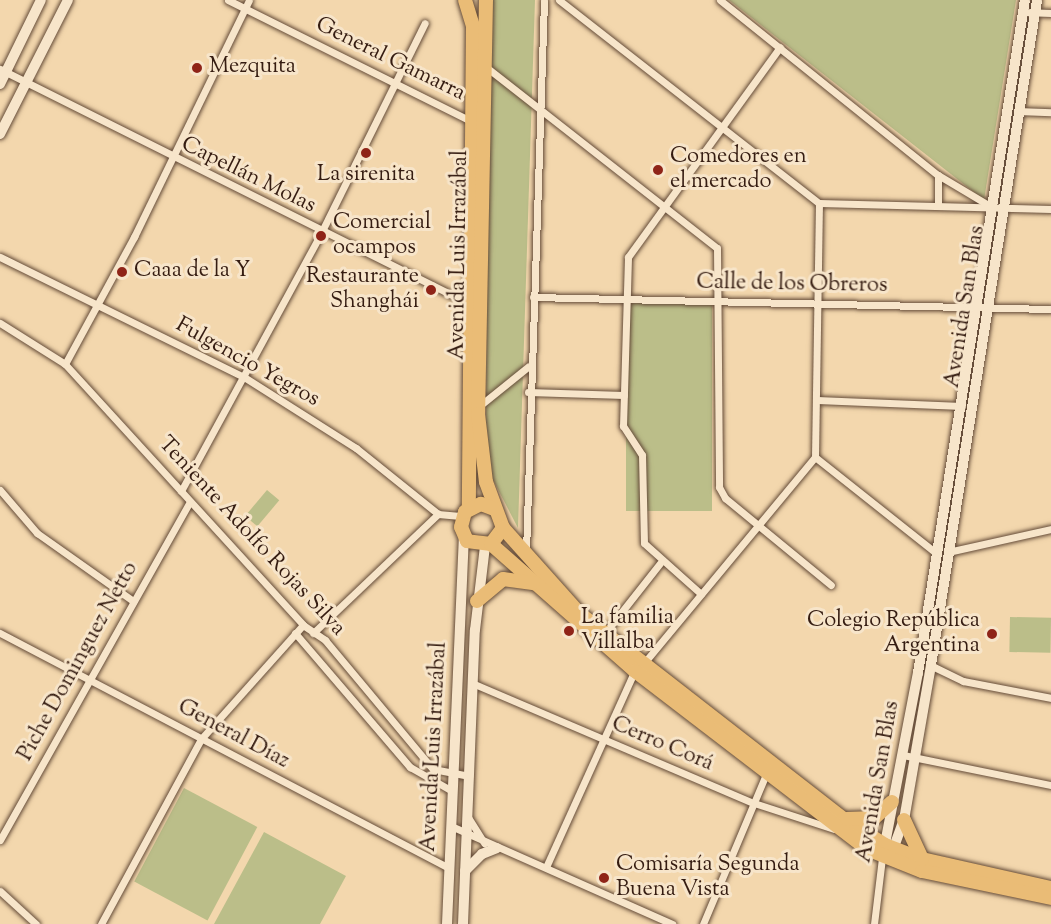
<!DOCTYPE html>
<meta charset="utf-8">
<style>
body{margin:0}
#map{position:relative;width:1051px;height:924px;overflow:hidden;background:#f3d7ad;font-family:"Sorts Mill Goudy",serif}
div>[style]{position:absolute}
[style*='--x']{left:calc(var(--x)*1px);top:calc(var(--y)*1px);width:calc(var(--w)*1px);rotate:calc(var(--a)*1deg)}
.green>*{inset:0;background:#bbbe89;transform-origin:0 0}
.roads{filter:drop-shadow(0 0 2px #644b38) drop-shadow(0 0 2px #644b38)}
.street>*{height:7px;margin:-3.5px;padding:0 3.5px;transform-origin:3.5px;border-radius:3.5px;background:#f7e5ca}
.secondary>*{height:10px;margin:-5px;padding:0 5px;transform-origin:5px;border-radius:5px;background:#f7e5ca}
.highway>*{height:14px;margin:-7px;padding:0 7px;transform-origin:7px;border-radius:7px;background:#eabc76}
.dots>*{width:16px;height:16px;translate:-50% -50%;box-sizing:border-box;border:3px solid #f7e5ca;border-radius:50%}
span{translate:-50% -50%;white-space:nowrap;text-align:center;line-height:1.15;-webkit-text-stroke:6px #f7e5ca;paint-order:stroke}
.street-label{font-size:22px;color:#351c11}
.poi-label{font-size:22px;color:#351c11}
.left{translate:0 -50%;text-align:left}
.right{translate:-100% -50%;text-align:right}
</style>
<div id="map">
<div class="green">
<div style="clip-path:polygon(489px 0,535px 0,518px 528px,490px 474px,486px 424px)"></div>
<div style="clip-path:polygon(729px 0,1016px 0,984px 200px)"></div>
<div style="left:626px;top:302px;width:86px;height:209px"></div>
<div style="left:267px;top:490px;width:16px;height:34px;rotate:40deg"></div>
<div style="left:1010px;top:617px;width:41px;height:35px;rotate:1deg"></div>
<div style="left:184px;top:788px;width:83px;height:106px;rotate:28deg"></div>
<div style="clip-path:polygon(264px 832px,346px 876px,320px 924px,214px 924px)"></div>
</div>
<div class="roads">
<div class="street">
<div style="--x:228;--y:0;--w:271;--a:26.5"></div>
<div style="--x:559;--y:0;--w:330;--a:38"></div>
<div style="--x:819;--y:203;--w:232;--a:1.5"></div>
<div style="--x:720;--y:0;--w:280;--a:38.8"></div>
<div style="--x:938;--y:175;--w:61;--a:30.8"></div>
<div style="--x:1023;--y:12;--w:28;--a:2"></div>
<div style="--x:486;--y:67;--w:293;--a:38.1"></div>
<div style="--x:717;--y:248;--w:239;--a:89.5"></div>
<div style="--x:719;--y:487;--w:13;--a:61"></div>
<div style="--x:725;--y:498;--w:137;--a:39.4"></div>
<div style="--x:0;--y:69;--w:528;--a:26.57"></div>
<div style="--x:1017;--y:111;--w:34;--a:2"></div>
<div style="--x:938;--y:206;--w:31;--a:-90"></div>
<div style="--x:0;--y:257;--w:272;--a:26.2"></div>
<div style="--x:244;--y:377;--w:133;--a:32.4"></div>
<div style="--x:356;--y:448;--w:105;--a:38.8"></div>
<div style="--x:438;--y:514;--w:25;--a:5"></div>
<div style="--x:533;--y:297;--w:518;--a:1.33"></div>
<div style="--x:0;--y:323;--w:77;--a:32.2"></div>
<div style="--x:65;--y:364;--w:353;--a:47.6"></div>
<div style="--x:303;--y:625;--w:27;--a:34"></div>
<div style="--x:325;--y:640;--w:168;--a:50.1"></div>
<div style="--x:433;--y:769;--w:37;--a:11"></div>
<div style="--x:65;--y:364;--w:145;--a:-61.5"></div>
<div style="--x:134;--y:237;--w:263;--a:-64.1"></div>
<div style="--x:528;--y:392;--w:96;--a:1.8"></div>
<div style="--x:817;--y:400;--w:145;--a:2.4"></div>
<div style="--x:478;--y:407;--w:65;--a:-38.8"></div>
<div style="--x:815;--y:457;--w:154;--a:38.4"></div>
<div style="--x:0;--y:490;--w:57;--a:49.3"></div>
<div style="--x:37;--y:533;--w:118;--a:35.3"></div>
<div style="--x:181;--y:491;--w:294;--a:-61.5"></div>
<div style="--x:321;--y:233;--w:234;--a:-63.7"></div>
<div style="--x:526;--y:552;--w:552;--a:-88.13"></div>
<div style="--x:948;--y:552;--w:106;--a:-12.6"></div>
<div style="--x:701;--y:594;--w:76;--a:-138.2"></div>
<div style="--x:644;--y:543;--w:88;--a:-91.3"></div>
<div style="--x:642;--y:455;--w:35;--a:-123"></div>
<div style="--x:623;--y:426;--w:169;--a:-88.3"></div>
<div style="--x:628;--y:257;--w:259;--a:-54.1"></div>
<div style="--x:0;--y:633;--w:507;--a:27.63"></div>
<div style="--x:295;--y:633;--w:177;--a:49.4"></div>
<div style="--x:410;--y:767;--w:48;--a:29.7"></div>
<div style="--x:313;--y:633;--w:173;--a:-43.6"></div>
<div style="--x:605;--y:633;--w:89;--a:-51.8"></div>
<div style="--x:644;--y:663;--w:268;--a:-50.3"></div>
<div style="--x:815;--y:457;--w:254;--a:-89.1"></div>
<div style="--x:930;--y:665;--w:37;--a:26"></div>
<div style="--x:963;--y:681;--w:90;--a:10.9"></div>
<div style="--x:472;--y:683;--w:306;--a:23.1"></div>
<div style="--x:754;--y:803;--w:84;--a:18"></div>
<div style="--x:903;--y:755;--w:151;--a:11.5"></div>
<div style="--x:468;--y:817;--w:31;--a:58"></div>
<div style="--x:451;--y:826;--w:242;--a:23.9"></div>
<div style="--x:0;--y:840;--w:388;--a:-60.7"></div>
<div style="--x:546;--y:867;--w:216;--a:-65.7"></div>
<div style="--x:0;--y:891;--w:49;--a:42.5"></div>
<div style="--x:101;--y:924;--w:210;--a:-61.6"></div>
<div style="--x:201;--y:739;--w:153;--a:-48.2"></div>
<div style="--x:703;--y:924;--w:163;--a:-67.2"></div>
<div style="--x:874;--y:924;--w:66;--a:-83.1"></div>
</div>
<div class="secondary">
<div style="--x:0;--y:84;--w:93;--a:-64"></div>
<div style="--x:0;--y:134;--w:150;--a:-63.1"></div>
<div style="--x:884;--y:849;--w:179;--a:-79.1"></div>
<div style="--x:918;--y:673;--w:681;--a:-80.97"></div>
<div style="--x:891;--y:855;--w:37;--a:-70"></div>
<div style="--x:904;--y:820;--w:157;--a:-80.1"></div>
<div style="--x:931;--y:665;--w:673;--a:-80.94"></div>
<div style="--x:465;--y:871;--w:24;--a:-45"></div>
<div style="--x:482;--y:854;--w:16;--a:-22"></div>
<div style="--x:447;--y:924;--w:387;--a:-87.5"></div>
<div style="--x:463;--y:924;--w:294;--a:-87.7"></div>
<div style="--x:475;--y:630;--w:85;--a:-83.2"></div>
</div>
<div class="highway">
<div style="--x:465;--y:0;--w:28;--a:73"></div>
<div style="--x:473;--y:27;--w:482;--a:90.5"></div>
<div style="--x:486;--y:0;--w:414;--a:91.1"></div>
<div style="--x:478;--y:414;--w:68;--a:83.3"></div>
<div style="--x:486;--y:482;--w:49;--a:69.7"></div>
<div style="--x:503;--y:528;--w:20;--a:127"></div>
<div style="--x:491;--y:544;--w:24;--a:-173"></div>
<div style="--x:467;--y:541;--w:15;--a:-113"></div>
<div style="--x:461;--y:527;--w:16;--a:-75"></div>
<div style="--x:465;--y:512;--w:18;--a:-27"></div>
<div style="--x:481;--y:504;--w:14;--a:21"></div>
<div style="--x:503;--y:528;--w:114;--a:48.2"></div>
<div style="--x:579;--y:613;--w:336;--a:37.9"></div>
<div style="--x:844;--y:819;--w:49;--a:32.4"></div>
<div style="--x:885;--y:845;--w:40;--a:21"></div>
<div style="--x:922;--y:859;--w:132;--a:12.7"></div>
<div style="--x:491;--y:544;--w:192;--a:41.4"></div>
<div style="--x:635;--y:671;--w:292;--a:37.5"></div>
<div style="--x:867;--y:849;--w:59;--a:21.8"></div>
<div style="--x:922;--y:871;--w:132;--a:11.8"></div>
<div style="--x:477;--y:601;--w:34;--a:-40"></div>
<div style="--x:503;--y:579;--w:30;--a:8"></div>
<div style="--x:847;--y:819;--w:27;--a:-2"></div>
<div style="--x:874;--y:818;--w:24;--a:-42"></div>
<div style="--x:904;--y:820;--w:43;--a:65.2"></div>
</div>
</div>
<div class="dots">
<div style="left:197px;top:68px;background:#8f2418"></div>
<div style="left:366px;top:153px;background:#8f2418"></div>
<div style="left:658px;top:170px;background:#8f2418"></div>
<div style="left:321px;top:236px;background:#8f2418"></div>
<div style="left:122px;top:272px;background:#8f2418"></div>
<div style="left:431px;top:290px;background:#8f2418"></div>
<div style="left:569px;top:631px;background:#8f2418"></div>
<div style="left:992px;top:634px;background:#8f2418"></div>
<div style="left:604px;top:878px;background:#8f2418"></div>
</div>
<div class="street-label">
<span style="left:390px;top:60px;rotate:26deg">General Gamarra</span>
<span style="left:248px;top:176px;rotate:26deg">Capellán Molas</span>
<span style="left:460px;top:255px;rotate:-89deg">Avenida Luis Irrazábal</span>
<span style="left:792px;top:285px;rotate:1deg">Calle de los Obreros</span>
<span style="left:966px;top:307px;rotate:-81deg">Avenida San Blas</span>
<span style="left:247px;top:363px;rotate:29deg">Fulgencio Yegros</span>
<span style="left:251px;top:537px;rotate:47deg">Teniente Adolfo Rojas Silva</span>
<span style="left:79px;top:662px;rotate:-61deg">Piche Dominguez Netto</span>
<span style="left:233px;top:735px;rotate:28deg">General Díaz</span>
<span style="left:662px;top:745px;rotate:23deg">Cerro Corá</span>
<span style="left:435px;top:747px;rotate:-87deg">Avenida Luis Irrazábal</span>
<span style="left:879px;top:782px;rotate:-80deg">Avenida San Blas</span>
</div>
<div class="poi-label">
<span class="left" style="left:209px;top:68px">Mezquita</span>
<span class="left" style="left:670px;top:170px">Comedores en<br>el mercado</span>
<span style="left:366px;top:176px">La sirenita</span>
<span class="left" style="left:333px;top:236px">Comercial<br>ocampos</span>
<span class="left" style="left:134px;top:272px">Caaa de la Y</span>
<span class="right" style="left:419px;top:290px">Restaurante<br>Shanghái</span>
<span class="left" style="left:581px;top:631px">La familia<br>Villalba</span>
<span class="right" style="left:980px;top:634px">Colegio República<br>Argentina</span>
<span class="left" style="left:616px;top:878px">Comisaría Segunda<br>Buena Vista</span>
</div>
</div>
